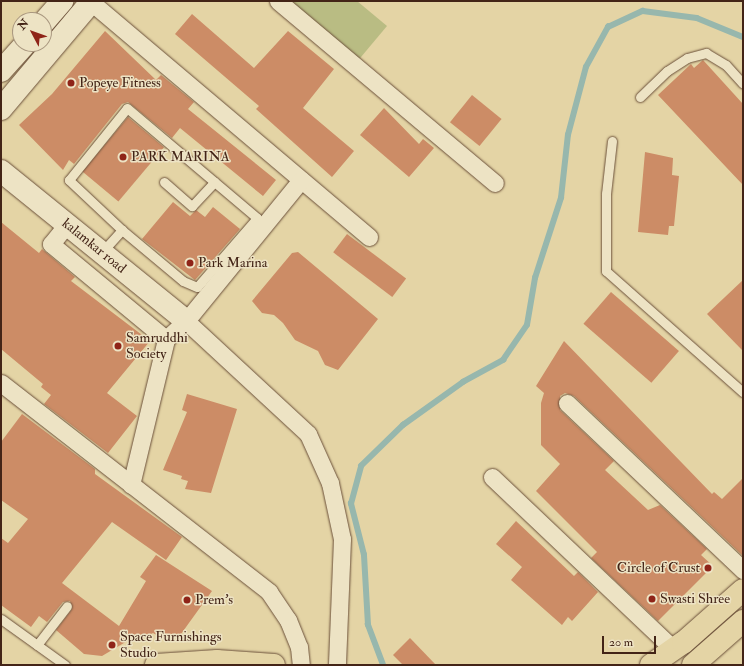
<!DOCTYPE html>
<style>
body{margin:0}
#map{position:relative;width:744px;height:666px;overflow:hidden;background:#e4d4a5;font-family:"IM FELL Double Pica",serif}
div>[style]{position:absolute}
[style*='--x']{left:calc(var(--x)*1px);top:calc(var(--y)*1px);width:calc(var(--w)*1px);rotate:calc(var(--a)*1deg)}
.green>*{inset:0;background:#b9bc83}
.stream>*{height:5.5px;margin:-2.75px;padding:0 2.75px;transform-origin:2.75px;border-radius:2.75px;background:#97b7ad}
.building>*{inset:0;background:#cc8c66;transform-origin:0 0}
.roads{filter:drop-shadow(0 0 1px #6b503a) drop-shadow(0 0 1px #6b503a)}
.lane>*{height:9px;margin:-4.5px;padding:0 4.5px;transform-origin:4.5px;border-radius:4.5px;background:#ede3c4}
.street>*{height:17px;margin:-8.5px;padding:0 8.5px;transform-origin:8.5px;border-radius:8.5px;background:#ede3c4}
.secondary>*{height:22px;margin:-11px;padding:0 11px;transform-origin:11px;border-radius:11px;background:#ede3c4}
.primary>*{height:22px;margin:-11px;padding:0 11px;transform-origin:11px;border-radius:11px;background:#e4d4a5}
.dots>*{width:11px;height:11px;translate:-50% -50%;box-sizing:border-box;border:2px solid #ede3c4;border-radius:50%}
span{translate:-50% -50%;white-space:nowrap;text-align:center;line-height:1.15;-webkit-text-stroke:3px #ede3c4;paint-order:stroke}
.poi-label{font-size:14px;color:#432417}
.left{translate:0 -50%;text-align:left}
.right{translate:-100% -50%;text-align:right}
.street-label{font-size:14px;color:#432417}
.frame{position:absolute;inset:0;border:2px solid #432417;pointer-events:none}
.north{position:absolute;left:12px;top:12px;width:40px;height:40px;box-sizing:border-box;background:#ede3c4;border:1px solid #a9977f;border-radius:50%;rotate:311deg;font-size:11px;font-weight:700;line-height:16px;text-align:center;color:#432417}
.north::after{content:'';display:block;margin:auto;width:14px;height:18px;background:#8f2418;clip-path:polygon(50% 0,100% 100%,50% 72%,0 100%)}
.scale{position:absolute;left:602px;top:636px;width:54px;height:18px;box-sizing:border-box;border:2px solid #432417;border-top:0;padding-left:5px;font-size:12px;line-height:14px;white-space:nowrap;color:#432417;-webkit-text-stroke:3px #ede3c4;paint-order:stroke}
</style>
<div id="map">
<div class="green">
<div style="clip-path:polygon(283px 1px,357px 1px,387px 26px,356px 63px)"></div>
</div>
<div class="stream">
<div style="--x:383;--y:665;--w:43;--a:-110.6"></div>
<div style="--x:368;--y:625;--w:70;--a:-93.3"></div>
<div style="--x:364;--y:555;--w:53;--a:-104.3"></div>
<div style="--x:351;--y:504;--w:39;--a:-75"></div>
<div style="--x:361;--y:466;--w:59;--a:-44.3"></div>
<div style="--x:403;--y:425;--w:74;--a:-35.6"></div>
<div style="--x:463;--y:382;--w:46;--a:-28.8"></div>
<div style="--x:503;--y:360;--w:42;--a:-55.6"></div>
<div style="--x:527;--y:325;--w:48;--a:-80.3"></div>
<div style="--x:535;--y:278;--w:84;--a:-72"></div>
<div style="--x:561;--y:198;--w:63;--a:-83.7"></div>
<div style="--x:568;--y:135;--w:70;--a:-75.2"></div>
<div style="--x:586;--y:67;--w:46;--a:-61.2"></div>
<div style="--x:608;--y:27;--w:38;--a:-25"></div>
<div style="--x:643;--y:11;--w:54;--a:7.4"></div>
<div style="--x:697;--y:18;--w:50;--a:22.4"></div>
</div>
<div class="building">
<div style="clip-path:polygon(192px 14px,254px 68px,288px 31px,334px 69px,303px 108px,354px 151px,332px 177px,256px 109px,259px 106px,175px 34px)"></div>
<div style="clip-path:polygon(105px 31px,156px 80px,161px 75px,194px 102px,188px 109px,276px 180px,263px 196px,180px 128px,172px 138px,128px 102px,122px 104px,74px 164px,69px 160px,63px 170px,19px 125px,52px 94px)"></div>
<div style="clip-path:polygon(703px 60px,743px 104px,743px 185px,658px 95px,691px 64px,694px 68px)"></div>
<div style="left:472px;top:95px;width:38px;height:35px;rotate:39deg"></div>
<div style="clip-path:polygon(384px 108px,419px 144px,423px 139px,434px 148px,409px 177px,360px 135px)"></div>
<div style="left:128px;top:117px;width:47px;height:71px;rotate:40deg"></div>
<div style="clip-path:polygon(645px 152px,673px 158px,672px 175px,679px 176px,674px 226px,669px 226px,668px 235px,638px 232px)"></div>
<div style="clip-path:polygon(173px 202px,190px 216px,196px 210px,205px 217px,213px 207px,240px 229px,195px 280px,142px 239px)"></div>
<div style="clip-path:polygon(1px 222px,39px 253px,42px 249px,75px 277px,71px 281px,150px 341px,107px 393px,137px 416px,108px 453px,44px 404px,51px 395px,41px 387px,43px 384px,1px 349px)"></div>
<div style="left:347px;top:234px;width:74px;height:23px;rotate:37deg"></div>
<div style="clip-path:polygon(298px 252px,378px 319px,338px 370px,325px 365px,318px 351px,295px 340px,283px 323px,274px 315px,262px 313px,252px 301px,292px 253px)"></div>
<div style="clip-path:polygon(743px 280px,743px 351px,707px 314px)"></div>
<div style="left:611px;top:292px;width:90px;height:42px;rotate:41deg"></div>
<div style="clip-path:polygon(564px 341px,712px 494px,714px 492px,722px 499px,743px 478px,743px 556px,574px 396px,565px 393px,560px 396px,560px 410px,614px 461px,605px 470px,648px 510px,660px 505px,707px 549px,701px 555px,713px 566px,658px 621px,591px 558px,597px 552px,536px 491px,560px 464px,541px 445px,541px 403px,544px 393px,536px 386px)"></div>
<div style="clip-path:polygon(187px 394px,237px 409px,211px 493px,185px 489px,188px 481px,181px 479px,182px 476px,163px 470px,187px 412px,182px 410px)"></div>
<div style="clip-path:polygon(22px 414px,95px 469px,95px 474px,182px 537px,166px 560px,112px 522px,62px 583px,119px 626px,146px 581px,140px 577px,156px 555px,212px 591px,181px 634px,163px 639px,153px 633px,143px 638px,139px 634px,102px 656px,84px 654px,56px 630px,72px 609px,70px 601px,63px 602px,47px 622px,39px 616px,31px 627px,1px 605px,1px 538px,8px 543px,28px 519px,1px 500px,1px 442px)"></div>
<div style="clip-path:polygon(516px 521px,574px 576px,578px 572px,598px 592px,572px 621px,568px 617px,562px 625px,511px 580px,522px 567px,496px 544px)"></div>
<div style="clip-path:polygon(410px 638px,436px 665px,403px 665px,393px 655px)"></div>
</div>
<div class="roads">
<div class="lane">
<div style="--x:640;--y:97;--w:37;--a:-44"></div>
<div style="--x:667;--y:71;--w:24;--a:-33"></div>
<div style="--x:687;--y:58;--w:20;--a:-15"></div>
<div style="--x:706;--y:53;--w:23;--a:31"></div>
<div style="--x:726;--y:65;--w:25;--a:48"></div>
<div style="--x:612;--y:141;--w:53;--a:96.5"></div>
<div style="--x:606;--y:194;--w:77;--a:90"></div>
<div style="--x:606;--y:271;--w:183;--a:41.5"></div>
<div style="--x:164;--y:182;--w:37;--a:41"></div>
<div style="--x:192;--y:206;--w:33;--a:-47"></div>
<div style="--x:102;--y:252;--w:30;--a:-48"></div>
<div style="--x:122;--y:230;--w:73;--a:-136.7"></div>
<div style="--x:69;--y:180;--w:92;--a:-51.1"></div>
<div style="--x:127;--y:108;--w:170;--a:40.2"></div>
<div style="--x:257;--y:218;--w:91;--a:131"></div>
<div style="--x:197;--y:287;--w:15;--a:-157"></div>
<div style="--x:183;--y:281;--w:80;--a:-140.1"></div>
<div style="--x:1;--y:619;--w:79;--a:35.7"></div>
<div style="--x:37;--y:645;--w:49;--a:-52.4"></div>
</div>
<div class="street">
<div style="--x:278;--y:1;--w:283;--a:40"></div>
<div style="--x:91;--y:2;--w:364;--a:40.2"></div>
<div style="--x:68;--y:223;--w:27;--a:129"></div>
<div style="--x:51;--y:244;--w:149;--a:39.6"></div>
<div style="--x:186;--y:321;--w:166;--a:42.8"></div>
<div style="--x:308;--y:434;--w:54;--a:65.8"></div>
<div style="--x:330;--y:483;--w:57;--a:77.9"></div>
<div style="--x:342;--y:539;--w:126;--a:92.3"></div>
<div style="--x:1;--y:383;--w:340;--a:37.9"></div>
<div style="--x:269;--y:592;--w:34;--a:56"></div>
<div style="--x:288;--y:620;--w:29;--a:68"></div>
<div style="--x:299;--y:647;--w:18;--a:84"></div>
<div style="--x:567;--y:403;--w:243;--a:43.5"></div>
<div style="--x:492;--y:477;--w:251;--a:43.5"></div>
<div style="--x:131;--y:485;--w:150;--a:-76.5"></div>
<div style="--x:166;--y:339;--w:27;--a:-42"></div>
<div style="--x:186;--y:321;--w:182;--a:-50.8"></div>
</div>
<div class="secondary">
<div style="--x:44;--y:22;--w:28;--a:-49"></div>
<div style="--x:1;--y:71;--w:36;--a:-48"></div>
<div style="--x:1;--y:109;--w:141;--a:-49.9"></div>
<div style="--x:1;--y:171;--w:238;--a:39"></div>
</div>
<div class="primary">
<div style="--x:156;--y:665;--w:61;--a:-3.8"></div>
<div style="--x:217;--y:661;--w:57;--a:4"></div>
<div style="--x:651;--y:665;--w:39;--a:-35"></div>
<div style="--x:683;--y:643;--w:80;--a:-41.5"></div>
<div style="--x:693;--y:665;--w:67;--a:-41.3"></div>
</div>
</div>
<div class="dots">
<div style="left:71px;top:83px;background:#8f2418"></div>
<div style="left:123px;top:157px;background:#8f2418"></div>
<div style="left:190px;top:263px;background:#8f2418"></div>
<div style="left:118px;top:346px;background:#8f2418"></div>
<div style="left:708px;top:568px;background:#8f2418"></div>
<div style="left:652px;top:599px;background:#8f2418"></div>
<div style="left:187px;top:600px;background:#8f2418"></div>
<div style="left:112px;top:645px;background:#8f2418"></div>
</div>
<div class="poi-label">
<span class="left" style="left:79px;top:83px">Popeye Fitness</span>
<span class="left" style="left:131px;top:157px">PARK MARINA</span>
<span class="left" style="left:198px;top:263px">Park Marina</span>
<span class="left" style="left:126px;top:346px">Samruddhi<br>Society</span>
<span class="right" style="left:700px;top:568px">Circle of Crust</span>
<span class="left" style="left:660px;top:599px">Swasti Shree</span>
<span class="left" style="left:195px;top:600px">Prem's</span>
<span class="left" style="left:120px;top:645px">Space Furnishings<br>Studio</span>
</div>
<div class="street-label">
<span style="left:94px;top:246px;rotate:39deg">kalamkar road</span>
</div>
<div class="frame"></div>
<div class="north">N</div>
<div class="scale">20 m</div>
</div>
